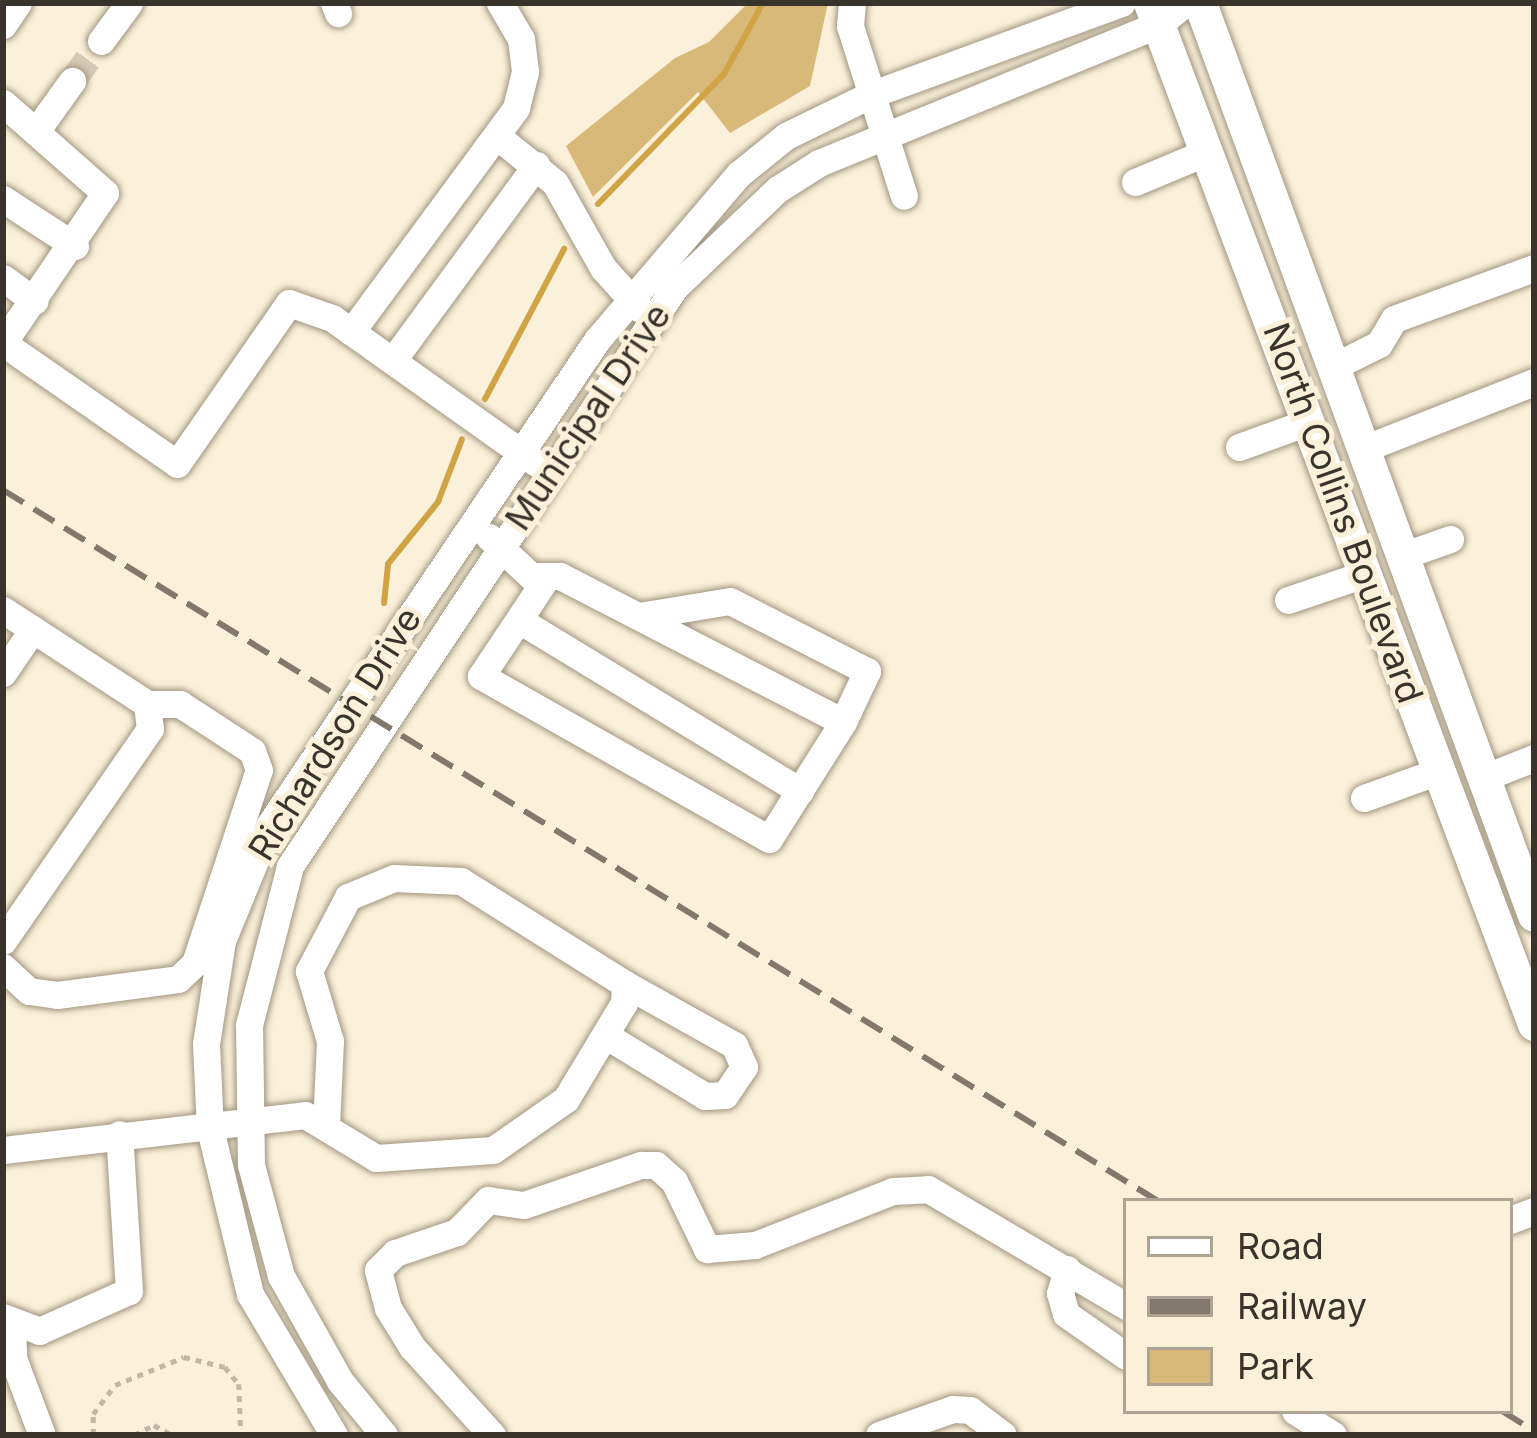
<!DOCTYPE html>
<style>
body{margin:0}
#map{position:relative;width:1537px;height:1438px;overflow:hidden;background:#fbf0d9;font-family:Inter,sans-serif}
div>[style]{position:absolute}
[style*='--x']{left:calc(var(--x)*1px);top:calc(var(--y)*1px);width:calc(var(--w)*1px);rotate:calc(var(--a)*1deg)}
.green>*{inset:0;background:#d9b97a}
.stream>*{height:6px;margin:-3px;padding:0 3px;transform-origin:3px;border-radius:3px;background:#d0a444}
.minor-tunnel>*{height:27px;margin-top:-13.5px;transform-origin:0;background:repeating-linear-gradient(90deg,#d4cab6 0 27px,transparent 0 41px)}
.path>*{height:4.5px;margin-top:-2.25px;transform-origin:0;background:repeating-linear-gradient(90deg,#c0b7a4 0 6px,transparent 0 12px)}
.roads{filter:drop-shadow(0 0 3px #a19681) drop-shadow(0 0 3px #a19681)}
.minor>*{height:27px;margin:-13.5px;padding:0 13.5px;transform-origin:13.5px;border-radius:13.5px;background:#fff}
.major>*{height:33px;margin:-16.5px;padding:0 16.5px;transform-origin:16.5px;border-radius:16.5px;background:#fff}
.rail>*{height:6px;margin-top:-3px;transform-origin:0;background:repeating-linear-gradient(90deg,#817a6c 0 24px,transparent 0 36px)}
span{translate:-50% -50%;white-space:nowrap;text-align:center;line-height:1.15;-webkit-text-stroke:10px #fbf0d9;paint-order:stroke}
.street-label{font-size:36px;color:#38332b}
.frame{position:absolute;inset:0;border:6px solid #38332b;pointer-events:none}
.legend{position:absolute;left:1123px;top:1198px;width:390px;height:216px;box-sizing:border-box;background:#fbf0d9;border:3px solid #ada493;margin:0;padding:15px 21px;list-style:none;font-size:36px;color:#38332b}
.legend li{display:flex;align-items:center;gap:24px;height:60px}
.legend b{width:60px;border:3px solid #ada493}
</style>
<div id="map">
<div class="green">
<div style="clip-path:polygon(748px 3px,828px 3px,810px 86px,730px 133px,698px 92px,593px 197px,566px 146px,675px 58px,709px 42px)"></div>
</div>
<div class="stream">
<div style="--x:598;--y:204;--w:181;--a:-45.9"></div>
<div style="--x:724;--y:74;--w:81;--a:-61.2"></div>
<div style="--x:485;--y:399;--w:170;--a:-62.2"></div>
<div style="--x:384;--y:603;--w:39;--a:-84"></div>
<div style="--x:388;--y:564;--w:80;--a:-51.1"></div>
<div style="--x:438;--y:502;--w:67;--a:-69.1"></div>
</div>
<div class="minor-tunnel">
<div style="--x:72;--y:81;--w:49;--a:-54.1"></div>
</div>
<div class="path">
<div style="--x:93;--y:1435;--w:21;--a:-90"></div>
<div style="--x:93;--y:1414;--w:36;--a:-53"></div>
<div style="--x:115;--y:1385;--w:74;--a:-22.1"></div>
<div style="--x:184;--y:1357;--w:42;--a:13.7"></div>
<div style="--x:225;--y:1367;--w:22;--a:51"></div>
<div style="--x:239;--y:1384;--w:51;--a:87.8"></div>
<div style="--x:134;--y:1435;--w:22;--a:-27"></div>
<div style="--x:154;--y:1425;--w:21;--a:29"></div>
</div>
<div class="roads">
<div class="minor">
<div style="--x:334;--y:3;--w:11;--a:68"></div>
<div style="--x:852;--y:3;--w:23;--a:95"></div>
<div style="--x:850;--y:26;--w:178;--a:72.4"></div>
<div style="--x:3;--y:25;--w:27;--a:-56"></div>
<div style="--x:101;--y:41;--w:47;--a:-53.6"></div>
<div style="--x:3;--y:103;--w:136;--a:41.4"></div>
<div style="--x:105;--y:193;--w:181;--a:124.2"></div>
<div style="--x:39;--y:127;--w:57;--a:-54.3"></div>
<div style="--x:498;--y:137;--w:73;--a:38.9"></div>
<div style="--x:555;--y:183;--w:98;--a:60.5"></div>
<div style="--x:603;--y:268;--w:54;--a:48"></div>
<div style="--x:1135;--y:182;--w:78;--a:-22.6"></div>
<div style="--x:3;--y:199;--w:86;--a:33.1"></div>
<div style="--x:3;--y:278;--w:39;--a:36"></div>
<div style="--x:351;--y:332;--w:278;--a:-53.6"></div>
<div style="--x:516;--y:108;--w:38;--a:-76"></div>
<div style="--x:525;--y:71;--w:32;--a:-97"></div>
<div style="--x:521;--y:39;--w:42;--a:-120.3"></div>
<div style="--x:6;--y:345;--w:208;--a:34.8"></div>
<div style="--x:177;--y:464;--w:196;--a:-55.2"></div>
<div style="--x:289;--y:303;--w:46;--a:19.2"></div>
<div style="--x:332;--y:318;--w:250;--a:35.4"></div>
<div style="--x:393;--y:360;--w:242;--a:-53.7"></div>
<div style="--x:1333;--y:367;--w:51;--a:-26.6"></div>
<div style="--x:1379;--y:344;--w:29;--a:-59"></div>
<div style="--x:1394;--y:319;--w:149;--a:-20"></div>
<div style="--x:1239;--y:447;--w:73;--a:-19.9"></div>
<div style="--x:1363;--y:449;--w:184;--a:-21.4"></div>
<div style="--x:489;--y:537;--w:57;--a:42.9"></div>
<div style="--x:531;--y:576;--w:29;--a:0"></div>
<div style="--x:560;--y:576;--w:318;--a:27.3"></div>
<div style="--x:843;--y:722;--w:138;--a:122.3"></div>
<div style="--x:769;--y:839;--w:331;--a:-150.5"></div>
<div style="--x:481;--y:676;--w:119;--a:-56.3"></div>
<div style="--x:1402;--y:556;--w:51;--a:-19.5"></div>
<div style="--x:1288;--y:600;--w:81;--a:-18.7"></div>
<div style="--x:3;--y:610;--w:172;--a:33.1"></div>
<div style="--x:639;--y:616;--w:92;--a:-9.4"></div>
<div style="--x:730;--y:601;--w:154;--a:27.1"></div>
<div style="--x:867;--y:671;--w:56;--a:115.2"></div>
<div style="--x:519;--y:620;--w:329;--a:31.3"></div>
<div style="--x:3;--y:673;--w:53;--a:-55.7"></div>
<div style="--x:1483;--y:778;--w:55;--a:-21.4"></div>
<div style="--x:1364;--y:798;--w:80;--a:-19.8"></div>
<div style="--x:3;--y:941;--w:258;--a:-55.3"></div>
<div style="--x:150;--y:729;--w:25;--a:-97"></div>
<div style="--x:3;--y:967;--w:35;--a:43"></div>
<div style="--x:29;--y:991;--w:28;--a:8"></div>
<div style="--x:57;--y:995;--w:122;--a:-7.5"></div>
<div style="--x:178;--y:979;--w:23;--a:-43"></div>
<div style="--x:195;--y:963;--w:203;--a:-71.7"></div>
<div style="--x:259;--y:770;--w:20;--a:-110"></div>
<div style="--x:252;--y:751;--w:86;--a:-146.9"></div>
<div style="--x:180;--y:704;--w:33;--a:180"></div>
<div style="--x:605;--y:1035;--w:117;--a:31.4"></div>
<div style="--x:705;--y:1096;--w:20;--a:-3"></div>
<div style="--x:725;--y:1095;--w:34;--a:-56"></div>
<div style="--x:744;--y:1067;--w:24;--a:-114"></div>
<div style="--x:734;--y:1045;--w:125;--a:-150.8"></div>
<div style="--x:3;--y:1150;--w:304;--a:-6.6"></div>
<div style="--x:305;--y:1115;--w:83;--a:31.2"></div>
<div style="--x:376;--y:1158;--w:117;--a:-3.9"></div>
<div style="--x:493;--y:1150;--w:89;--a:-34.9"></div>
<div style="--x:566;--y:1099;--w:112;--a:-58.9"></div>
<div style="--x:624;--y:1003;--w:19;--a:-87"></div>
<div style="--x:625;--y:984;--w:194;--a:-147.9"></div>
<div style="--x:461;--y:881;--w:67;--a:-177.4"></div>
<div style="--x:394;--y:878;--w:50;--a:157.6"></div>
<div style="--x:348;--y:897;--w:84;--a:117.8"></div>
<div style="--x:309;--y:971;--w:73;--a:73.3"></div>
<div style="--x:330;--y:1041;--w:84;--a:92.7"></div>
<div style="--x:1510;--y:1220;--w:26;--a:-21"></div>
<div style="--x:1067;--y:1269;--w:25;--a:106"></div>
<div style="--x:1060;--y:1293;--w:22;--a:74"></div>
<div style="--x:1066;--y:1314;--w:73;--a:35"></div>
<div style="--x:3;--y:1317;--w:39;--a:21"></div>
<div style="--x:39;--y:1331;--w:98;--a:-24"></div>
<div style="--x:129;--y:1291;--w:157;--a:-93.6"></div>
<div style="--x:12;--y:1323;--w:35;--a:88"></div>
<div style="--x:13;--y:1358;--w:82;--a:69.4"></div>
<div style="--x:1295;--y:1411;--w:45;--a:32.3"></div>
<div style="--x:334;--y:1435;--w:164;--a:-120.8"></div>
<div style="--x:250;--y:1294;--w:170;--a:-103.6"></div>
<div style="--x:210;--y:1129;--w:85;--a:-92.7"></div>
<div style="--x:206;--y:1044;--w:104;--a:-81.2"></div>
<div style="--x:222;--y:941;--w:126;--a:-67.7"></div>
<div style="--x:270;--y:824;--w:584;--a:-55.96"></div>
<div style="--x:597;--y:340;--w:218;--a:-49.5"></div>
<div style="--x:739;--y:174;--w:60;--a:-39"></div>
<div style="--x:786;--y:136;--w:93;--a:-26"></div>
<div style="--x:870;--y:95;--w:268;--a:-20.1"></div>
<div style="--x:384;--y:1435;--w:70;--a:-129.2"></div>
<div style="--x:340;--y:1381;--w:120;--a:-119.3"></div>
<div style="--x:281;--y:1276;--w:115;--a:-105.1"></div>
<div style="--x:251;--y:1165;--w:140;--a:-90.8"></div>
<div style="--x:249;--y:1025;--w:164;--a:-75.5"></div>
<div style="--x:290;--y:866;--w:695;--a:-56.38"></div>
<div style="--x:675;--y:287;--w:142;--a:-43.6"></div>
<div style="--x:778;--y:189;--w:49;--a:-32.4"></div>
<div style="--x:819;--y:163;--w:366;--a:-22.2"></div>
<div style="--x:1158;--y:25;--w:35;--a:-39"></div>
<div style="--x:492;--y:1435;--w:119;--a:-132.3"></div>
<div style="--x:412;--y:1347;--w:46;--a:-121.6"></div>
<div style="--x:388;--y:1308;--w:39;--a:-105"></div>
<div style="--x:378;--y:1270;--w:24;--a:-45"></div>
<div style="--x:395;--y:1253;--w:65;--a:-18.7"></div>
<div style="--x:457;--y:1232;--w:45;--a:-45.9"></div>
<div style="--x:488;--y:1200;--w:36;--a:8"></div>
<div style="--x:524;--y:1205;--w:124;--a:-18.9"></div>
<div style="--x:641;--y:1165;--w:15;--a:0"></div>
<div style="--x:656;--y:1165;--w:24;--a:42"></div>
<div style="--x:674;--y:1181;--w:76;--a:64.1"></div>
<div style="--x:707;--y:1249;--w:48;--a:-4.8"></div>
<div style="--x:755;--y:1245;--w:148;--a:-21.4"></div>
<div style="--x:893;--y:1191;--w:35;--a:-3"></div>
<div style="--x:928;--y:1189;--w:230;--a:30.6"></div>
<div style="--x:879;--y:1435;--w:78;--a:-19.4"></div>
<div style="--x:953;--y:1409;--w:17;--a:3"></div>
<div style="--x:970;--y:1410;--w:41;--a:37.1"></div>
</div>
<div class="major">
<div style="--x:1150;--y:3;--w:1091;--a:69.39"></div>
<div style="--x:1200;--y:3;--w:971;--a:69.89"></div>
</div>
</div>
<div class="rail">
<div style="--x:3;--y:490;--w:1356;--a:31.62"></div>
<div style="--x:1502;--y:1411;--w:38;--a:32"></div>
</div>
<div class="street-label">
<span style="left:588px;top:417px;rotate:-56deg">Municipal Drive</span>
<span style="left:1343px;top:513px;rotate:70deg">North Collins Boulevard</span>
<span style="left:335px;top:734px;rotate:-58deg">Richardson Drive</span>
</div>
<div class="frame"></div>
<ul class="legend">
<li><b style="height:15px;background:#fff"></b>Road</li>
<li><b style="height:15px;background:#817a6c"></b>Railway</li>
<li><b style="height:33px;background:#d9b97a"></b>Park</li>
</ul>
</div>
